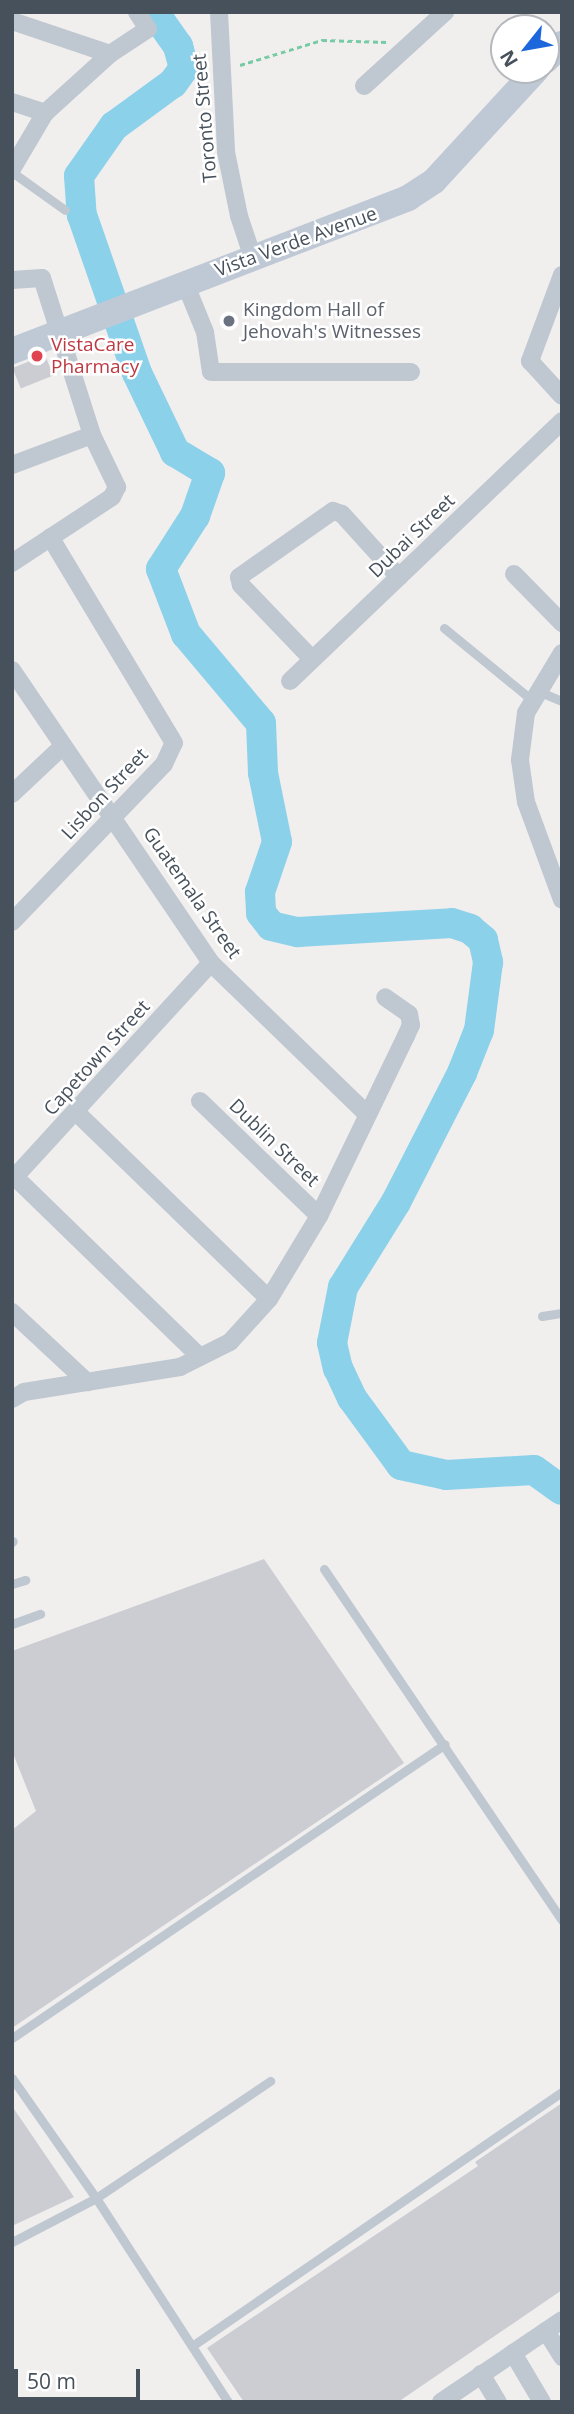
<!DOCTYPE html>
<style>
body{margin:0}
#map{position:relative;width:574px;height:2414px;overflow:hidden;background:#f1eeee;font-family:"Open Sans",sans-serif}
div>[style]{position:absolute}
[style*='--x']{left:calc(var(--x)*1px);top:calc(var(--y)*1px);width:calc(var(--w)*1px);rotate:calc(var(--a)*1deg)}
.river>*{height:30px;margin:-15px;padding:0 15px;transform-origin:15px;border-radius:15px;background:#8cd1ea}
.building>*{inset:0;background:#cbcdd3;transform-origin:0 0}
.path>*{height:2.5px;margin-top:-1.25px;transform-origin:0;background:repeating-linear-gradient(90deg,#76cba6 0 5px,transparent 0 8.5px)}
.lane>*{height:9px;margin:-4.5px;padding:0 4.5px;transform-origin:4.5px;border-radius:4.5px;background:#bfc8d0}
.street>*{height:18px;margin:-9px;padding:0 9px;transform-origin:9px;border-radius:9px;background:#bfc8d0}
.secondary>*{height:26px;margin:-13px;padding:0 13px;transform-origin:13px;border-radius:13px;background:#bfc9d5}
.dots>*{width:19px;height:19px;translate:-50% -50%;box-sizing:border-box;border:4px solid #fff;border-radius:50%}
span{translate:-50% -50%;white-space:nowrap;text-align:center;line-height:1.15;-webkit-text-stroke:5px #fff;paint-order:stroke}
.street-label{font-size:19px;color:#47515b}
.worship-label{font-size:19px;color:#5b616d}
.left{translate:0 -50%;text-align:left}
.health-label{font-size:19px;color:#be3a42}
.frame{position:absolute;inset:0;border:14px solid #47515b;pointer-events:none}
.north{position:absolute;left:490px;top:14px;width:70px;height:70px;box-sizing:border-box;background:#fff;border:2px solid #b5b9bd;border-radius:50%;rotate:239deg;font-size:19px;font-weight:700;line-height:28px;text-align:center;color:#47515b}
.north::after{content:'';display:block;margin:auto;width:24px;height:32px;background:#1d67dc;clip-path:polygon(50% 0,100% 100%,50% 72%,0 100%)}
.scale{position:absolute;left:14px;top:2369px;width:126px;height:32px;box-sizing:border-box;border:4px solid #47515b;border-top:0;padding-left:9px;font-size:21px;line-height:24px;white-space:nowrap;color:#47515b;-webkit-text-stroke:5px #fff;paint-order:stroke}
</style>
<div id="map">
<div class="river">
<div style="--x:154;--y:12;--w:42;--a:54.8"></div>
<div style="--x:178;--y:46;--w:23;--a:75"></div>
<div style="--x:184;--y:68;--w:19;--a:126"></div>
<div style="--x:173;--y:83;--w:73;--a:143.9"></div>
<div style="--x:114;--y:126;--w:61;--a:125"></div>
<div style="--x:79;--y:176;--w:39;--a:86"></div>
<div style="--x:82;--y:215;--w:167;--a:70.8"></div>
<div style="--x:137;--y:373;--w:88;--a:64.3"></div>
<div style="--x:175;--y:452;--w:41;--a:31"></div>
<div style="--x:210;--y:473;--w:46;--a:109.2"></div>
<div style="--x:195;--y:516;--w:63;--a:122.7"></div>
<div style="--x:161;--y:569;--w:70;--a:69"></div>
<div style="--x:186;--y:634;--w:116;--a:49.9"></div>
<div style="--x:261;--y:723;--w:50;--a:87.7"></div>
<div style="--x:263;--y:773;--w:70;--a:78.5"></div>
<div style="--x:277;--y:842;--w:53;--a:108.8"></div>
<div style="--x:260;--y:892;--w:21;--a:87"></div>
<div style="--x:261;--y:913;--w:16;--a:52"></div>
<div style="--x:271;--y:926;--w:28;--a:13"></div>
<div style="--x:298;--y:932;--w:154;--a:-3.3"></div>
<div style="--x:452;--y:923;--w:19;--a:18"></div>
<div style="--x:470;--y:929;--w:17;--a:40"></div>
<div style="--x:483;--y:940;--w:23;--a:77"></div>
<div style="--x:488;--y:962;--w:69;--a:97.5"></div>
<div style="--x:479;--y:1030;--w:46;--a:111.6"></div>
<div style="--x:462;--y:1073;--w:145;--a:117.1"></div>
<div style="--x:396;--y:1202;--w:100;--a:121.9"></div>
<div style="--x:343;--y:1287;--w:57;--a:101.1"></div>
<div style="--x:332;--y:1343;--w:26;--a:77"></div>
<div style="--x:338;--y:1368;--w:33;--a:65"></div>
<div style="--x:352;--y:1398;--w:83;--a:53.8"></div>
<div style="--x:401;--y:1465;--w:46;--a:12.5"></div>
<div style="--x:446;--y:1475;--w:88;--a:-3.3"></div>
<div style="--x:534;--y:1470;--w:34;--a:36"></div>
</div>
<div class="building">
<div style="left:45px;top:355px;width:22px;height:35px;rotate:68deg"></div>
<div style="clip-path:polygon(264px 1559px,404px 1763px,12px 2028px,12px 1830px,36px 1811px,12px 1751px,12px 1651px)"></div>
<div style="clip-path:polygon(562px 2103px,562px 2290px,398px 2402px,244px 2402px,207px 2348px,478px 2166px,475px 2162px)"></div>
<div style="clip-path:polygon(12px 2106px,74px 2197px,12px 2226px)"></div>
</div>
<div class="path">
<div style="--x:240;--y:65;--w:86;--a:-17"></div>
<div style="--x:322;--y:40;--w:65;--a:1.8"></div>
</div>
<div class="lane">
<div style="--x:12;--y:172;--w:65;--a:35.6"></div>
<div style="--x:444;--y:628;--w:114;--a:39.3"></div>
<div style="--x:538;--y:691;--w:26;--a:23"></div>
<div style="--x:542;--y:1316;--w:20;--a:-9"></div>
<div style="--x:12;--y:1542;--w:1;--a:-45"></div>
<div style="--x:324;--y:1569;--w:424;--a:55.9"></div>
<div style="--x:12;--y:1584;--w:14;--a:-17"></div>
<div style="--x:12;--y:1624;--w:30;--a:-20"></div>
<div style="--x:12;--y:2038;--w:523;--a:-34.18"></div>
<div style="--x:12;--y:2078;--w:146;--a:55"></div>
<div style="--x:96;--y:2198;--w:243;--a:57.1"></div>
<div style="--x:12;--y:2242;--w:95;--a:-27.6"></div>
<div style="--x:96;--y:2198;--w:210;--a:-33.9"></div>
<div style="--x:192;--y:2346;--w:449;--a:-34.5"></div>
</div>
<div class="street">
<div style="--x:219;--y:12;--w:140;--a:87.1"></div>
<div style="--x:226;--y:152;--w:65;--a:78.5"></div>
<div style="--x:239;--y:216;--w:44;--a:71.6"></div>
<div style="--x:12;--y:21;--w:103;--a:18.6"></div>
<div style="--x:364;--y:86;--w:110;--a:-42.4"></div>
<div style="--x:12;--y:102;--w:35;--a:18"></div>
<div style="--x:12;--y:169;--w:65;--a:-59.5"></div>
<div style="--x:45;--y:113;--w:88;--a:-42.2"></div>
<div style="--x:110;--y:54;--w:45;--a:-33.3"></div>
<div style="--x:148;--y:29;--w:20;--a:-123"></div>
<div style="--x:562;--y:275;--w:92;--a:110.4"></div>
<div style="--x:530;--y:361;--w:47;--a:47.6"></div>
<div style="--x:12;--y:280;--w:30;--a:-4"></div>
<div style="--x:42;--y:278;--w:165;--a:72.3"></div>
<div style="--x:92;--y:435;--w:58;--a:64.3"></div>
<div style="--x:117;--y:487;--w:11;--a:117"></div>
<div style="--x:112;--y:497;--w:120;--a:146.6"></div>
<div style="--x:185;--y:283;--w:53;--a:67.8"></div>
<div style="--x:205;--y:332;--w:40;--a:81.5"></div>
<div style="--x:211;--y:372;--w:200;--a:0"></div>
<div style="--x:12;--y:465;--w:85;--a:-20.6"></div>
<div style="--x:514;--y:574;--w:69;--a:45.6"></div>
<div style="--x:562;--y:653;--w:70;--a:121"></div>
<div style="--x:526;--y:713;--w:47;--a:97.3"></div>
<div style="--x:520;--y:760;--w:42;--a:81.9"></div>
<div style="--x:526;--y:802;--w:104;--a:69.8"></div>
<div style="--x:312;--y:659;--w:103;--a:-133.8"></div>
<div style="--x:241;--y:585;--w:8;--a:-104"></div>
<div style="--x:239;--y:577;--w:115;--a:-35.1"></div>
<div style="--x:333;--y:511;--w:9;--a:18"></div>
<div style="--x:342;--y:514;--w:85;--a:47.9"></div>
<div style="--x:12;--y:670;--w:354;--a:55.8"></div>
<div style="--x:211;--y:963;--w:217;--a:44.1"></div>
<div style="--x:290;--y:681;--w:376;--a:-43.7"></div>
<div style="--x:12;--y:794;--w:70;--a:-43.3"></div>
<div style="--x:12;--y:922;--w:219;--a:-46.1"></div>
<div style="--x:164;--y:764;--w:23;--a:-65"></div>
<div style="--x:174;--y:743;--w:240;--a:-121"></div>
<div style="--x:200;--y:1101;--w:165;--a:44"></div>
<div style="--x:77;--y:1113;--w:267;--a:44.1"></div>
<div style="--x:15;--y:1177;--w:258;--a:44.2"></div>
<div style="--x:12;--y:1180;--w:294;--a:-47.5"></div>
<div style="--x:12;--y:1312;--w:103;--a:43"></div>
<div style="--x:12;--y:1399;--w:14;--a:-30"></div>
<div style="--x:24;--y:1392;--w:158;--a:-9.1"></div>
<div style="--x:180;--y:1367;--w:56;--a:-26.6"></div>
<div style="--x:230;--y:1342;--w:58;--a:-47.8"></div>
<div style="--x:269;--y:1299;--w:97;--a:-58.9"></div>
<div style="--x:319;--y:1216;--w:200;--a:-64.2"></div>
<div style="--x:406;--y:1036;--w:12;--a:-66"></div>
<div style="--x:411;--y:1025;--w:11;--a:-100"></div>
<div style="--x:409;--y:1014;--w:29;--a:-145"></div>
<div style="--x:546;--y:2331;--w:31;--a:58"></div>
<div style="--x:513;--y:2353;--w:57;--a:59.4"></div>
<div style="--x:481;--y:2374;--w:33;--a:59"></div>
<div style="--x:441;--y:2402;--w:146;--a:-34.1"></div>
</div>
<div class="secondary">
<div style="--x:546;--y:60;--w:23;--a:-45"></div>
<div style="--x:12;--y:351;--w:425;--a:-21.1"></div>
<div style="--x:408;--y:198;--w:31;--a:-33"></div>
<div style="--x:434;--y:181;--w:151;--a:-47.4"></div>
</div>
<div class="dots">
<div style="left:229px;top:321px;background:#6b7280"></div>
<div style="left:37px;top:356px;background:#e0444e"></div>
</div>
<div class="street-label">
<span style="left:205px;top:118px;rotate:-95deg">Toronto Street</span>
<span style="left:296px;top:242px;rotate:-20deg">Vista Verde Avenue</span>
<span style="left:412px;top:536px;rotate:-44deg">Dubai Street</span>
<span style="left:105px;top:794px;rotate:-47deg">Lisbon Street</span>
<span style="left:192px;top:893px;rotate:55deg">Guatemala Street</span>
<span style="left:97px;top:1058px;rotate:-48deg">Capetown Street</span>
<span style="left:274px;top:1143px;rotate:44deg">Dublin Street</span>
</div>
<div class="worship-label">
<span class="left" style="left:243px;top:321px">Kingdom Hall of<br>Jehovah's Witnesses</span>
</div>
<div class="health-label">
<span class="left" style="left:51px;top:356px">VistaCare<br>Pharmacy</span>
</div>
<div class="frame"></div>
<div class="north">N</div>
<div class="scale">50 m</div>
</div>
